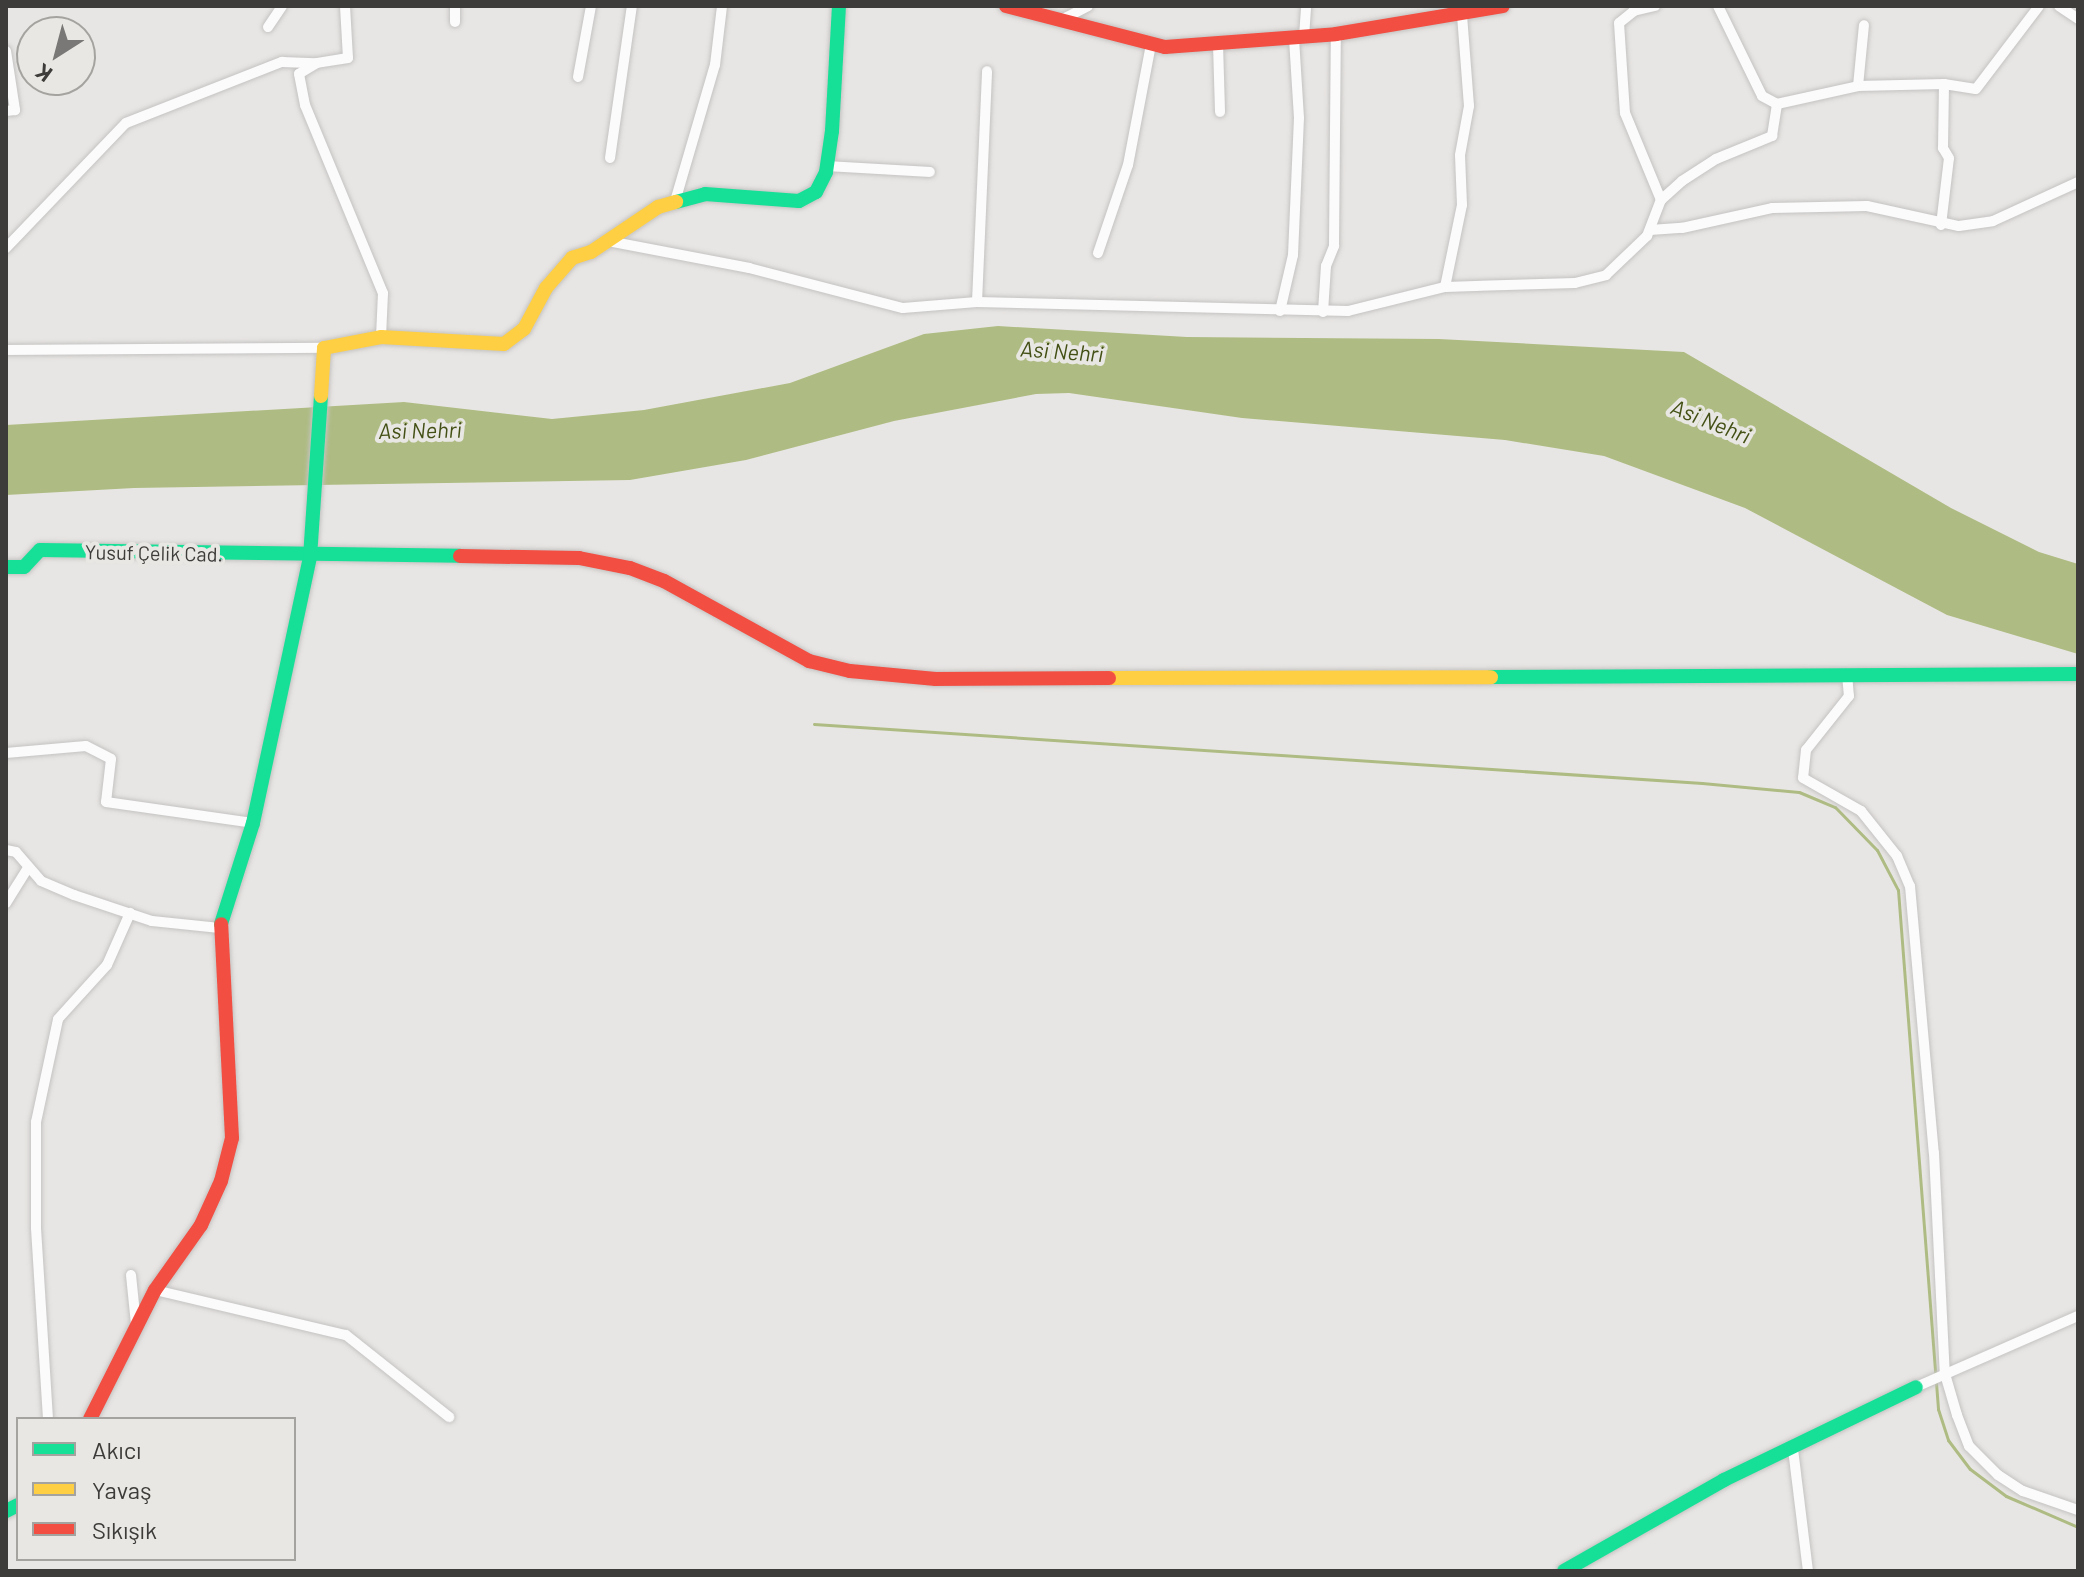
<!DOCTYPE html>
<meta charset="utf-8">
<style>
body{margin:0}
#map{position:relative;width:2084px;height:1577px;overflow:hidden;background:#e8e6e4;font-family:Barlow,sans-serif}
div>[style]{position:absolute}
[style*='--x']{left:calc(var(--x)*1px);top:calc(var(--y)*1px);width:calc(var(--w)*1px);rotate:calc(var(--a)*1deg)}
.water>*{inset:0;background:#aebc83}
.stream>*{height:3px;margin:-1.5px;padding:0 1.5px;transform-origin:1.5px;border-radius:1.5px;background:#aebc83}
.roads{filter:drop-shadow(0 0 2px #c4c3c2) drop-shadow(0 0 2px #c4c3c2)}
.street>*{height:10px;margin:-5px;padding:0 5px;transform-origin:5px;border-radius:5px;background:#fcfbfb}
.fast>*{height:14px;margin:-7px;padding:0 7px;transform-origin:7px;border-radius:7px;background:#16e098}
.slow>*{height:14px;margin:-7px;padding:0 7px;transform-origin:7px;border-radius:7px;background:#ffcf43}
.jam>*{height:14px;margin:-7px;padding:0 7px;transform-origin:7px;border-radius:7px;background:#f24e42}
span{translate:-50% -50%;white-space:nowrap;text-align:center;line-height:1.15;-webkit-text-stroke:8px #e9e7e3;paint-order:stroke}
.street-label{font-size:20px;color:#3d3c3a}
.water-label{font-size:22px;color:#435015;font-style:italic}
.frame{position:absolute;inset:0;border:8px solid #3d3c3a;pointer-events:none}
.legend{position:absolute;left:16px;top:1417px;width:280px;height:144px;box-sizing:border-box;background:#e9e7e3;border:2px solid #a4a39f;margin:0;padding:10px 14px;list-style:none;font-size:24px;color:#3d3c3a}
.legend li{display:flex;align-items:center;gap:16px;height:40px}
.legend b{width:40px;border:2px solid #a4a39f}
.north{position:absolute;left:16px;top:16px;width:80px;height:80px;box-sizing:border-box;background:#e9e7e3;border:2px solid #a4a39f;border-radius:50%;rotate:216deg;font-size:22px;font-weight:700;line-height:32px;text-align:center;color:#3d3c3a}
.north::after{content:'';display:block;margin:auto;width:28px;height:36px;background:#797876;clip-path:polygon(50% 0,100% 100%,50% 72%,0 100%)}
</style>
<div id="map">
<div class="water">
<div style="clip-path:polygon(998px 326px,1187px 337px,1439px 339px,1684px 352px,1951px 508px,2039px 552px,2078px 564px,2078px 654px,1947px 615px,1745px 508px,1604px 456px,1505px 440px,1242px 418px,1069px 393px,1036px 394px,894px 421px,746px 460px,630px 480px,134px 488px,6px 495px,6px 425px,404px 402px,552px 419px,644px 410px,790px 383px,924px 334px)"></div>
</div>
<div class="stream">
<div style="--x:814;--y:724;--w:890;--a:3.8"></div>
<div style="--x:1702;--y:783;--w:97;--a:5.3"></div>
<div style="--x:1799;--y:792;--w:39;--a:23"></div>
<div style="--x:1835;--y:807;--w:60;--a:45.7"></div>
<div style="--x:1877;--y:850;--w:45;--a:62.3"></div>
<div style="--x:1898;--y:890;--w:521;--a:85.59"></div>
<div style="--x:1938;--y:1409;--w:33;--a:72"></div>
<div style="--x:1948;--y:1440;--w:36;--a:53"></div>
<div style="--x:1970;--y:1469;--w:45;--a:36.9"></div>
<div style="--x:2006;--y:1496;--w:78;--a:23.3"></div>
</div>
<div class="roads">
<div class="street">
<div style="--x:345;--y:6;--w:52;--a:86.7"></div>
<div style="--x:348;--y:58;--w:31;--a:171"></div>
<div style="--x:317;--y:63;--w:21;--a:149"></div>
<div style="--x:299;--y:74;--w:32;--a:79"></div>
<div style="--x:305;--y:105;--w:204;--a:67.5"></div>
<div style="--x:383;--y:293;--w:44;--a:92.6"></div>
<div style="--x:1655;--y:6;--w:22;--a:167"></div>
<div style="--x:1634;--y:11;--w:19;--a:141"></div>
<div style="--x:1619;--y:23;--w:90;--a:86.2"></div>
<div style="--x:1625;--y:113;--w:94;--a:67.5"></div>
<div style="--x:1718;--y:6;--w:100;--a:63.9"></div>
<div style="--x:1762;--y:96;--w:17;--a:28"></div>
<div style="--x:1777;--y:104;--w:83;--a:-12.5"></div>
<div style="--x:1858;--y:86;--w:86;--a:-1.3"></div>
<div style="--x:1944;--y:84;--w:32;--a:9"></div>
<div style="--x:1976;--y:89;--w:104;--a:-52.8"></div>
<div style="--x:2059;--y:6;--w:23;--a:34"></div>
<div style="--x:1061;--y:20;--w:30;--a:-27"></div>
<div style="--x:455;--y:22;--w:16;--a:-90"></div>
<div style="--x:268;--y:27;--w:25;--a:-56"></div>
<div style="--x:1304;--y:37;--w:31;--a:-86"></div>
<div style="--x:1218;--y:44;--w:68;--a:88.3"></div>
<div style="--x:6;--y:51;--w:60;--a:81.3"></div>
<div style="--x:15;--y:110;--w:9;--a:174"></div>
<div style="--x:578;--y:77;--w:72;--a:-79.6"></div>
<div style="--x:1858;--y:86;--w:61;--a:-84.4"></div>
<div style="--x:610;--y:158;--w:154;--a:-81.8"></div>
<div style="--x:827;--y:166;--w:103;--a:3.3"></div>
<div style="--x:676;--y:198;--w:139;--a:-73.7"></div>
<div style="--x:715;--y:65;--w:59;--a:-83.2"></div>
<div style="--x:1941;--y:225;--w:67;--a:-83.2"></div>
<div style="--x:1949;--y:158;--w:12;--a:-121"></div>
<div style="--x:1943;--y:148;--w:64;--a:-89.1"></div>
<div style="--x:1650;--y:230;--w:32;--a:-4"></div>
<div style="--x:1682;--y:228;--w:92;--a:-12.5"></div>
<div style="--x:1772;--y:208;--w:95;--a:-1.2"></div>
<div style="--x:1867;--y:206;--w:94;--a:12.3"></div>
<div style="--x:1959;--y:226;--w:34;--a:-8"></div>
<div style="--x:1993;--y:221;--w:94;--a:-24.6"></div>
<div style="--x:608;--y:241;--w:144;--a:10.8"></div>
<div style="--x:749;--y:268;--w:159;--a:14.6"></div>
<div style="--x:903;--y:308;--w:74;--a:-4.6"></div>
<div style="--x:977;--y:302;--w:371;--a:1.4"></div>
<div style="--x:1348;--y:311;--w:100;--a:-13.9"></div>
<div style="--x:1445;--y:287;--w:130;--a:-1.8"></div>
<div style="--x:1575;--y:283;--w:32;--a:-14"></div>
<div style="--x:1606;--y:275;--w:57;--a:-43.6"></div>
<div style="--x:1647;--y:236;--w:39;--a:-69"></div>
<div style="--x:1661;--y:200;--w:28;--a:-42"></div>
<div style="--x:1682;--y:181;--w:40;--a:-32.9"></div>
<div style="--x:1716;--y:159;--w:61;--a:-22.3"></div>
<div style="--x:1772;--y:136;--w:32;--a:-81"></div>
<div style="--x:6;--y:248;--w:173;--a:-46.2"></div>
<div style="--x:126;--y:123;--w:168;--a:-21.4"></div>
<div style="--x:282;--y:62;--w:33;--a:2"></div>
<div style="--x:1098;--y:253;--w:93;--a:-71.2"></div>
<div style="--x:1128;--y:165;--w:123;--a:-79.2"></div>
<div style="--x:1445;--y:287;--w:84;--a:-78.3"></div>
<div style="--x:1462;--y:205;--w:50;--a:-92.3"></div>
<div style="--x:1460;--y:155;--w:50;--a:-79.6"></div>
<div style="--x:1469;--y:106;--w:90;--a:-94.4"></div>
<div style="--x:977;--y:302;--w:231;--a:-87.5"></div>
<div style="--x:1280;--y:311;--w:57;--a:-76.9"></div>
<div style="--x:1293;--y:255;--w:137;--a:-87.5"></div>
<div style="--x:1299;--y:118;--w:79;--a:-93.6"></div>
<div style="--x:1323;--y:312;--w:46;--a:-86.3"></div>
<div style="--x:1326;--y:266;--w:22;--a:-68"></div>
<div style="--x:1334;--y:246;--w:212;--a:-89.5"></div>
<div style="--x:6;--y:350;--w:318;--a:-0.4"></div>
<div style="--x:1847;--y:674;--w:22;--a:85"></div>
<div style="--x:1849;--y:696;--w:69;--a:128.5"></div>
<div style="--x:1806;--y:750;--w:28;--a:96"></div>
<div style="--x:1803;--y:778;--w:67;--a:29.6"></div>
<div style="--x:1861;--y:811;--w:58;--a:51.3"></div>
<div style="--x:1897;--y:856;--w:33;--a:67"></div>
<div style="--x:1910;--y:886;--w:268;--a:84.9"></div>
<div style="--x:1934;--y:1153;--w:221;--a:87.2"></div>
<div style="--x:1945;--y:1374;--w:43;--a:73.7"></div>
<div style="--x:1957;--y:1415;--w:33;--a:69"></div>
<div style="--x:1969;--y:1446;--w:41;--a:45"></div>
<div style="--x:1998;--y:1475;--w:30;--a:33"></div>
<div style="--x:2023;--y:1491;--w:58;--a:19.1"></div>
<div style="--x:6;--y:753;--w:80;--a:-5"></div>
<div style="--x:86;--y:746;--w:28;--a:27"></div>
<div style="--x:111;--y:759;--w:43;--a:96.6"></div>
<div style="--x:106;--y:802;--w:148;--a:8.1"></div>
<div style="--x:6;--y:850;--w:10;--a:11"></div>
<div style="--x:16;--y:852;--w:38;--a:49"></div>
<div style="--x:41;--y:881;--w:36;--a:23"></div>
<div style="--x:74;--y:895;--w:82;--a:18.4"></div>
<div style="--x:152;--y:921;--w:68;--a:5.9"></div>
<div style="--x:6;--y:903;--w:39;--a:-58"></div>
<div style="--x:131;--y:1275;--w:49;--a:84.2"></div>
<div style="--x:155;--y:1290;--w:196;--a:13.3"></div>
<div style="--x:346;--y:1335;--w:132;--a:38.5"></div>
<div style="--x:1916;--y:1387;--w:177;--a:-23.7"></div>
<div style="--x:48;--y:1419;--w:191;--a:-93.6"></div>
<div style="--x:36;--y:1228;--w:106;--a:-90"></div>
<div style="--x:36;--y:1122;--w:105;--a:-77.9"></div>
<div style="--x:58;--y:1019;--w:73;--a:-47.8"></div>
<div style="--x:107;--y:965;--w:57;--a:-66.1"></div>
<div style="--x:1793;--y:1449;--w:123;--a:83"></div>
</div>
<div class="fast">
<div style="--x:676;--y:202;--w:30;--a:-15"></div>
<div style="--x:705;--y:194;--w:94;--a:4.3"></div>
<div style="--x:799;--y:201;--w:19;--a:-28"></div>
<div style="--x:816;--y:192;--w:22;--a:-63"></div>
<div style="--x:826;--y:172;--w:41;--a:-81.7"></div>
<div style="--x:832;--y:131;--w:125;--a:-86.8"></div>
<div style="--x:6;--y:567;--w:18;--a:0"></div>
<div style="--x:24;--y:567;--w:23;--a:-47"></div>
<div style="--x:40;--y:550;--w:420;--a:0.8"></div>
<div style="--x:1491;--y:677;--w:587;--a:-0.29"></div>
<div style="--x:221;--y:924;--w:106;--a:-72.4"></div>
<div style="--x:253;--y:823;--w:272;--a:-77.9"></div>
<div style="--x:310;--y:557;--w:161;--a:-86.1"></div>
<div style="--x:6;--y:1511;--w:13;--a:-27"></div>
<div style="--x:1564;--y:1571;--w:184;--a:-29.6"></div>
<div style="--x:1724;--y:1480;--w:213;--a:-25.8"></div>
</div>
<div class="slow">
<div style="--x:321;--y:396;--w:48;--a:-86.4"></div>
<div style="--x:324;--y:348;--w:58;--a:-10.9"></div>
<div style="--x:381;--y:337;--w:123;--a:3.3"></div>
<div style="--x:504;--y:344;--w:25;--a:-37"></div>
<div style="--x:524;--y:329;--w:47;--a:-61.8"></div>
<div style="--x:546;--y:288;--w:40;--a:-49"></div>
<div style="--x:572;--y:258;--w:20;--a:-18"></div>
<div style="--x:591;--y:252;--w:81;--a:-33.9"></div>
<div style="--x:658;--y:207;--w:19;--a:-16"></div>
<div style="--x:1109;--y:678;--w:382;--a:-0.1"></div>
</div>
<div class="jam">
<div style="--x:1006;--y:6;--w:164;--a:14.5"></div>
<div style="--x:1165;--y:47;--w:171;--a:-4.3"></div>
<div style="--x:1336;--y:34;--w:169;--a:-9.5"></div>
<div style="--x:460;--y:556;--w:119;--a:1"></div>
<div style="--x:579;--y:558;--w:52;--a:11.1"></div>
<div style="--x:630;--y:568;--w:36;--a:21"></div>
<div style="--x:664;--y:581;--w:166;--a:28.9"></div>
<div style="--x:809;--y:661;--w:42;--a:13.7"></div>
<div style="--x:850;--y:671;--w:86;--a:5.3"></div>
<div style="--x:936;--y:679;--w:173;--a:-0.3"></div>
<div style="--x:90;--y:1419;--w:144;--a:-63.3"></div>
<div style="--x:155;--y:1290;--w:80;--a:-54.7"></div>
<div style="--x:201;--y:1225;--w:48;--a:-65.6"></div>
<div style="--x:221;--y:1181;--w:44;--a:-75.7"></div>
<div style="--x:232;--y:1138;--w:214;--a:-92.9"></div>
</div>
</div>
<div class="street-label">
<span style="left:154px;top:553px;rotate:1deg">Yusuf Çelik Cad.</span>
</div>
<div class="water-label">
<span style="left:1062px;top:351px;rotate:4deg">Asi Nehri</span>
<span style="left:1711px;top:421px;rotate:22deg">Asi Nehri</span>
<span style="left:420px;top:430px;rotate:-1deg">Asi Nehri</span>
</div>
<div class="frame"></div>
<ul class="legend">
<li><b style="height:10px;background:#16e098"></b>Akıcı</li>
<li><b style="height:10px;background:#ffcf43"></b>Yavaş</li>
<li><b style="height:10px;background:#f24e42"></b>Sıkışık</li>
</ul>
<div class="north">K</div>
</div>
